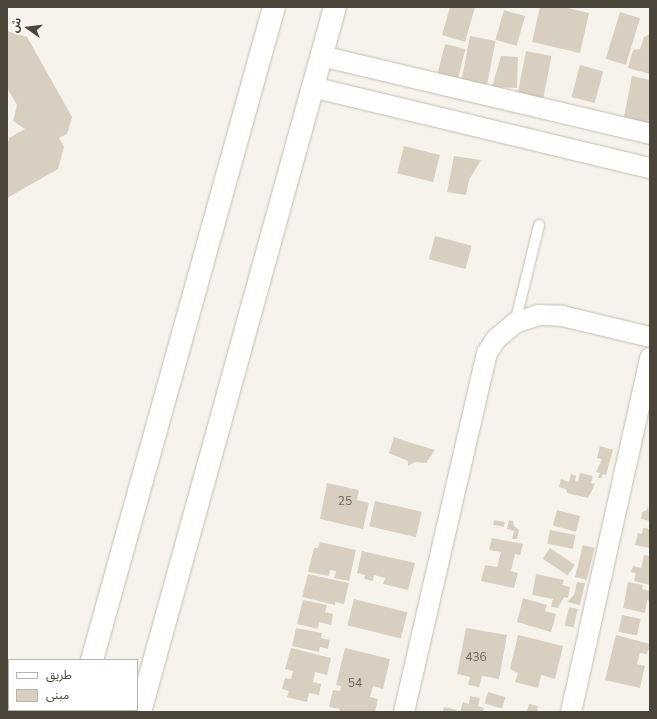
<!DOCTYPE html>
<meta charset="utf-8">
<style>
body{margin:0}
#map{position:relative;width:657px;height:719px;overflow:hidden;background:#f6f3ec;font-family:"Nunito Sans","Noto Sans Arabic",sans-serif}
div>[style]{position:absolute}
[style*='--x']{left:calc(var(--x)*1px);top:calc(var(--y)*1px);width:calc(var(--w)*1px);rotate:calc(var(--a)*1deg)}
.building>*{inset:0;background:#d8cfc1;transform-origin:0 0}
.roads{filter:drop-shadow(0 0 1px #c2bbae) drop-shadow(0 0 1px #c2bbae)}
.service>*{height:10px;margin:-5px;padding:0 5px;transform-origin:5px;border-radius:5px;background:#fff}
.minor>*{height:20px;margin:-10px;padding:0 10px;transform-origin:10px;border-radius:10px;background:#fff}
.tertiary>*{height:22px;margin:-11px;padding:0 11px;transform-origin:11px;border-radius:11px;background:#fff}
span{translate:-50% -50%;white-space:nowrap;text-align:center;line-height:1.15;-webkit-text-stroke:4px #fff;paint-order:stroke}
.number-label{font-size:12px;color:#6e675b}
.number-label span{-webkit-text-stroke-width:0}
.frame{position:absolute;inset:0;border:8px solid #4b4439;pointer-events:none}
.legend{position:absolute;left:8px;top:659px;width:130px;height:52px;box-sizing:border-box;background:#fff;border:1px solid #b7b4b0;margin:0;padding:5px 7px;list-style:none;font-size:12px;color:#4b4439}
.legend li{display:flex;align-items:center;gap:8px;height:20px}
.legend b{width:20px;border:1px solid #b7b4b0}
.north{position:absolute;left:8px;top:8px;width:40px;height:40px;-webkit-text-stroke:3px #fff;paint-order:stroke;rotate:284deg;font-size:11px;font-weight:700;line-height:16px;text-align:center;color:#4b4439}
.north::after{content:'';display:block;margin:auto;width:14px;height:18px;background:#4b4439;clip-path:polygon(50% 0,100% 100%,50% 72%,0 100%)}
</style>
<div id="map">
<div class="building">
<div style="clip-path:polygon(450px 7px,475px 7px,465px 42px,442px 35px)"></div>
<div style="clip-path:polygon(540px 7px,563px 7px,589px 13px,580px 53px,532px 42px)"></div>
<div style="left:504px;top:10px;width:22px;height:31px;rotate:16deg"></div>
<div style="left:620px;top:12px;width:21px;height:49px;rotate:17deg"></div>
<div style="clip-path:polygon(7px 31px,27px 37px,72px 117px,67px 134px,59px 138px,64px 147px,58px 169px,7px 198px,7px 146px,9px 138px,25px 129px,13px 121px,17px 105px,7px 88px)"></div>
<div style="clip-path:polygon(650px 34px,650px 74px,628px 68px,633px 50px,640px 49px,644px 37px)"></div>
<div style="left:470px;top:36px;width:26px;height:48px;rotate:11deg"></div>
<div style="left:445px;top:44px;width:21px;height:33px;rotate:14deg"></div>
<div style="left:526px;top:51px;width:26px;height:49px;rotate:11deg"></div>
<div style="clip-path:polygon(501px 56px,518px 57px,517px 88px,492px 87px)"></div>
<div style="left:580px;top:65px;width:24px;height:33px;rotate:15deg"></div>
<div style="clip-path:polygon(632px 76px,650px 80px,649px 127px,623px 122px)"></div>
<div style="left:404px;top:146px;width:37px;height:28px;rotate:14deg"></div>
<div style="clip-path:polygon(454px 156px,481px 160px,469px 180px,466px 195px,447px 192px)"></div>
<div style="left:435px;top:236px;width:38px;height:24px;rotate:15deg"></div>
<div style="clip-path:polygon(394px 437px,405px 441px,435px 450px,426px 463px,415px 462px,408px 466px,408px 461px,389px 453px)"></div>
<div style="clip-path:polygon(600px 446px,613px 450px,606px 475px,603px 474px,601px 478px,598px 478px,600px 473px,596px 472px,602px 459px,597px 458px)"></div>
<div style="clip-path:polygon(580px 473px,593px 476px,591px 483px,595px 484px,588px 498px,567px 493px,566px 489px,559px 487px,561px 479px,569px 482px,571px 474px,576px 476px,575px 481px,578px 482px)"></div>
<div style="clip-path:polygon(327px 483px,359px 490px,357px 500px,369px 503px,363px 529px,320px 519px)"></div>
<div style="left:375px;top:501px;width:48px;height:26px;rotate:13deg"></div>
<div style="clip-path:polygon(648px 505px,650px 521px,641px 519px,642px 512px,647px 510px)"></div>
<div style="left:557px;top:510px;width:24px;height:16px;rotate:15deg"></div>
<div style="left:494px;top:520px;width:11px;height:5px;rotate:10deg"></div>
<div style="clip-path:polygon(509px 520px,513px 521px,514px 526px,519px 530px,517px 539px,512px 539px,514px 531px,507px 529px)"></div>
<div style="clip-path:polygon(643px 528px,650px 529px,650px 548px,635px 545px,638px 533px,642px 534px)"></div>
<div style="left:550px;top:530px;width:26px;height:14px;rotate:11deg"></div>
<div style="clip-path:polygon(492px 538px,523px 544px,520px 555px,515px 554px,511px 571px,518px 573px,514px 588px,481px 581px,485px 565px,497px 567px,501px 552px,489px 550px)"></div>
<div style="clip-path:polygon(320px 542px,356px 550px,349px 581px,334px 578px,336px 571px,330px 570px,329px 576px,308px 572px,314px 548px,318px 548px)"></div>
<div style="left:583px;top:545px;width:12px;height:33px;rotate:14deg"></div>
<div style="left:550px;top:548px;width:30px;height:13px;rotate:34deg"></div>
<div style="clip-path:polygon(362px 551px,415px 563px,408px 590px,383px 584px,385px 578px,374px 575px,373px 581px,364px 579px,365px 575px,357px 573px)"></div>
<div style="clip-path:polygon(644px 555px,650px 556px,650px 585px,634px 581px,636px 573px,631px 572px,633px 566px,641px 568px)"></div>
<div style="clip-path:polygon(308px 574px,349px 583px,344px 604px,335px 602px,335px 605px,302px 597px)"></div>
<div style="clip-path:polygon(536px 574px,564px 580px,562px 585px,570px 587px,568px 598px,564px 597px,558px 608px,551px 607px,553px 599px,532px 595px)"></div>
<div style="clip-path:polygon(577px 582px,585px 583px,580px 605px,567px 602px,574px 595px)"></div>
<div style="clip-path:polygon(628px 582px,643px 585px,642px 589px,650px 591px,650px 601px,647px 600px,645px 613px,623px 608px)"></div>
<div style="clip-path:polygon(523px 598px,547px 605px,545px 611px,556px 614px,551px 632px,517px 622px)"></div>
<div style="left:354px;top:599px;width:55px;height:27px;rotate:14deg"></div>
<div style="clip-path:polygon(303px 600px,327px 605px,325px 612px,333px 614px,331px 625px,319px 622px,318px 629px,297px 624px)"></div>
<div style="left:569px;top:607px;width:9px;height:19px;rotate:13deg"></div>
<div style="left:622px;top:615px;width:19px;height:17px;rotate:12deg"></div>
<div style="clip-path:polygon(296px 628px,322px 633px,321px 638px,330px 640px,328px 649px,320px 647px,319px 652px,292px 646px)"></div>
<div style="clip-path:polygon(466px 628px,507px 635px,499px 679px,482px 676px,479px 687px,468px 685px,470px 677px,457px 674px)"></div>
<div style="clip-path:polygon(518px 635px,563px 646px,555px 679px,541px 675px,538px 688px,515px 682px,518px 673px,510px 669px)"></div>
<div style="clip-path:polygon(616px 635px,650px 644px,647px 654px,640px 653px,637px 664px,645px 666px,640px 688px,605px 680px)"></div>
<div style="clip-path:polygon(291px 648px,331px 658px,327px 675px,315px 672px,313px 682px,321px 684px,319px 695px,309px 693px,307px 702px,287px 697px,289px 691px,282px 689px,285px 678px,291px 679px,293px 671px,285px 669px)"></div>
<div style="clip-path:polygon(345px 648px,390px 659px,383px 689px,373px 686px,370px 697px,378px 699px,375px 712px,339px 712px,340px 709px,329px 707px,333px 690px,340px 691px,341px 686px,336px 685px)"></div>
<div style="left:488px;top:692px;width:18px;height:12px;rotate:16deg"></div>
<div style="clip-path:polygon(470px 696px,480px 698px,478px 706px,484px 708px,483px 712px,460px 712px,463px 702px,469px 704px)"></div>
<div style="clip-path:polygon(529px 704px,538px 706px,537px 712px,527px 712px)"></div>
<div style="clip-path:polygon(444px 707px,457px 710px,456px 712px,443px 712px)"></div>
</div>
<div class="roads">
<div class="service">
<div style="--x:515;--y:323;--w:101;--a:-76.2"></div>
</div>
<div class="minor">
<div style="--x:321;--y:56;--w:338;--a:13.3"></div>
<div style="--x:312;--y:87;--w:348;--a:13.5"></div>
<div style="--x:404;--y:712;--w:368;--a:-77"></div>
<div style="--x:487;--y:353;--w:17;--a:-57"></div>
<div style="--x:496;--y:339;--w:25;--a:-40"></div>
<div style="--x:515;--y:323;--w:24;--a:-19"></div>
<div style="--x:538;--y:315;--w:24;--a:2"></div>
<div style="--x:562;--y:316;--w:90;--a:13.4"></div>
<div style="--x:571;--y:712;--w:363;--a:-77.4"></div>
</div>
<div class="tertiary">
<div style="--x:92;--y:660;--w:678;--a:-74.43"></div>
<div style="--x:77;--y:712;--w:2;--a:-63"></div>
<div style="--x:140;--y:712;--w:731;--a:-74.54"></div>
</div>
</div>
<div class="number-label">
<span style="left:345px;top:502px">25</span>
<span style="left:476px;top:658px">436</span>
<span style="left:355px;top:684px">54</span>
</div>
<div class="frame"></div>
<ul class="legend">
<li><b style="height:5px;background:#fff"></b>طريق</li>
<li><b style="height:11px;background:#d8cfc1"></b>مبنى</li>
</ul>
<div class="north">ش</div>
</div>
